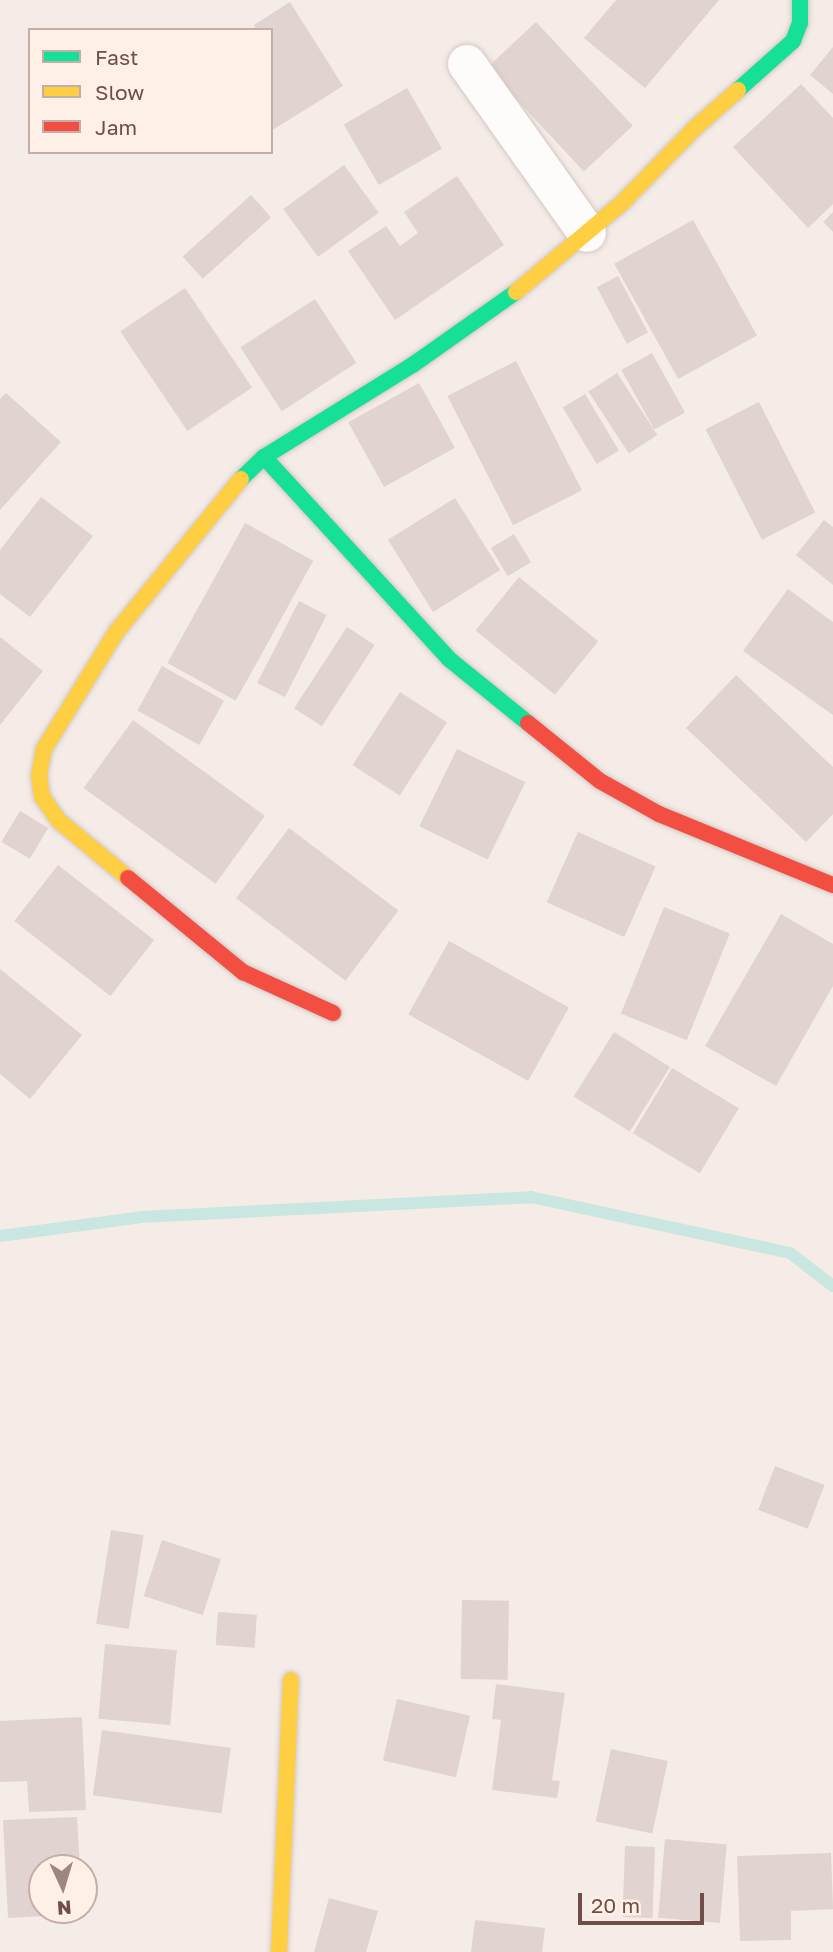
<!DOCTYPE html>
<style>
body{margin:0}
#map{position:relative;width:833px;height:1952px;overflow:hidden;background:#f5ece7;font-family:"Golos Text",sans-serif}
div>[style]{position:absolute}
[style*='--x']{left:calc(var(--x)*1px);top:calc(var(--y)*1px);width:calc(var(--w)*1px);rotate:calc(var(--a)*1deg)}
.stream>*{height:12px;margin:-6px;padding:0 6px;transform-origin:6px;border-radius:6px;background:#cae6e1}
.building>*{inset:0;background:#e1d3cf;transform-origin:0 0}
.roads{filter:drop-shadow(0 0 2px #d4c7c4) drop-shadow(0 0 2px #d4c7c4)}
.street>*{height:38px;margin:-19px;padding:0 19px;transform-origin:19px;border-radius:19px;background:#fefcfb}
.fast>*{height:16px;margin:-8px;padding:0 8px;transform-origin:8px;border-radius:8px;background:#16e098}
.slow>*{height:16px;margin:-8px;padding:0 8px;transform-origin:8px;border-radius:8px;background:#ffcf43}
.jam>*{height:16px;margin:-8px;padding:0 8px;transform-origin:8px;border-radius:8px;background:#f24e42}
span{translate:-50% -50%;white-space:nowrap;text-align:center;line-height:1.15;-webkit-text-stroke:5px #feefe7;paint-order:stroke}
.legend{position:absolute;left:28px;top:28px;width:245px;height:126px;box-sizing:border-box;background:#feefe7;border:2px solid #c6aea8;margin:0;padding:9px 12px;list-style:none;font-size:21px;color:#714d49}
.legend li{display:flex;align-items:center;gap:14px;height:35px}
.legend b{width:35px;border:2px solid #c6aea8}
.north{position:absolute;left:28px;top:1854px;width:70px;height:70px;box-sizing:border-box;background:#feefe7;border:2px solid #c6aea8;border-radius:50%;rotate:176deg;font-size:19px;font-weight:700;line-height:28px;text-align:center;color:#714d49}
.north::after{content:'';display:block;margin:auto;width:24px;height:32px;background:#9f8580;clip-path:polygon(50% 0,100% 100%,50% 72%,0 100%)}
.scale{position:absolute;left:578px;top:1893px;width:126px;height:32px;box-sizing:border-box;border:4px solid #714d49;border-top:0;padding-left:9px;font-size:21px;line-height:24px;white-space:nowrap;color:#714d49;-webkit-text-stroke:5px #feefe7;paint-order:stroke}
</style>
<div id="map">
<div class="stream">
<div style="--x:0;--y:1236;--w:143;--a:-7.6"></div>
<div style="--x:142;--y:1217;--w:390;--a:-2.9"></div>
<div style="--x:531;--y:1197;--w:265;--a:12.2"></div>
<div style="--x:790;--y:1253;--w:54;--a:37.5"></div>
</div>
<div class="building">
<div style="clip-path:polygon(616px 0,719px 0,645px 88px,584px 38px)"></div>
<div style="clip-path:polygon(290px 2px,343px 86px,271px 131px,271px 30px,257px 30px,254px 25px)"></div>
<div style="left:536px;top:22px;width:142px;height:67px;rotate:47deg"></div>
<div style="clip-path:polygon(833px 47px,833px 94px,810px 75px)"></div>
<div style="clip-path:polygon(801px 84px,833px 118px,833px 204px,808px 228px,733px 147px)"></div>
<div style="left:407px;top:88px;width:70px;height:73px;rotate:60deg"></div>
<div style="left:344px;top:165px;width:59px;height:75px;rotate:54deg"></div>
<div style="clip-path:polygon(457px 176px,504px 245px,395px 320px,348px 251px,386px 226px,400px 246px,418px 233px,404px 212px)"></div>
<div style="left:251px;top:195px;width:30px;height:92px;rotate:48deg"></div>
<div style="clip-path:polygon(833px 212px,833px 232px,823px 222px)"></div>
<div style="left:693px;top:220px;width:132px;height:90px;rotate:61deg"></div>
<div style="left:618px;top:276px;width:64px;height:24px;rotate:62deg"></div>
<div style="left:185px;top:288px;width:120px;height:78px;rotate:56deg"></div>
<div style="left:315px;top:299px;width:76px;height:89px;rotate:57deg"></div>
<div style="left:652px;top:353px;width:68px;height:35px;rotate:61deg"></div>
<div style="left:516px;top:361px;width:145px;height:77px;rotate:63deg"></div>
<div style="left:617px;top:373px;width:74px;height:34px;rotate:57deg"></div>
<div style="left:419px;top:383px;width:74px;height:81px;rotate:61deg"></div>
<div style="clip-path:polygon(6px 393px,61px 442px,0 510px,0 399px)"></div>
<div style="left:585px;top:394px;width:66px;height:26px;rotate:59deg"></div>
<div style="left:759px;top:402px;width:124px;height:60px;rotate:63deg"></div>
<div style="clip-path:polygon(41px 497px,93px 536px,30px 617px,0 594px,0 550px)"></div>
<div style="left:455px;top:498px;width:85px;height:79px;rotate:58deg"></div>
<div style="clip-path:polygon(824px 520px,833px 527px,833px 585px,796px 555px)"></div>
<div style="left:245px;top:523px;width:78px;height:160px;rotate:29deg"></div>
<div style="left:514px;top:534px;width:33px;height:27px;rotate:59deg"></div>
<div style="left:519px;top:577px;width:102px;height:69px;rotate:39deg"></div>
<div style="clip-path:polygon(788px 589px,833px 622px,833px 715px,743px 651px)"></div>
<div style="left:299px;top:601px;width:31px;height:92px;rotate:27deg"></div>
<div style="left:347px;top:627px;width:33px;height:97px;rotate:33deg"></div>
<div style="clip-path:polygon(0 637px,43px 671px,0 725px)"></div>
<div style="left:162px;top:666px;width:71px;height:51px;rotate:29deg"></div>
<div style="clip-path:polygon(736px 675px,833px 767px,833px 814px,806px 842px,686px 728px)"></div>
<div style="left:400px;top:692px;width:56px;height:87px;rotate:33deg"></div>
<div style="left:133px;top:720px;width:163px;height:84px;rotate:36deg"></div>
<div style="left:457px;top:749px;width:76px;height:86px;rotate:26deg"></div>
<div style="left:20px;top:811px;width:33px;height:36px;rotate:31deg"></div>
<div style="left:289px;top:828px;width:137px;height:88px;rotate:37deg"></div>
<div style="left:578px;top:832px;width:85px;height:77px;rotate:24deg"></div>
<div style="left:58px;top:865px;width:122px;height:71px;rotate:38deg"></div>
<div style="left:664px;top:907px;width:71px;height:115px;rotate:22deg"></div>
<div style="clip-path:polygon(781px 914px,833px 944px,833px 986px,776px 1086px,705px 1046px)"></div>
<div style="left:449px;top:941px;width:137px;height:84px;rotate:29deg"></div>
<div style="clip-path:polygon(0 969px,82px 1035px,30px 1099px,0 1074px)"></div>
<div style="left:614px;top:1032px;width:66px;height:76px;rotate:32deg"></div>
<div style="left:672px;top:1068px;width:78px;height:76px;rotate:31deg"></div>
<div style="left:775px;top:1466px;width:53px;height:47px;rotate:21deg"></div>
<div style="left:111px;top:1530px;width:33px;height:95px;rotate:9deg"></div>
<div style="left:162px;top:1540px;width:62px;height:59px;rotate:18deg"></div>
<div style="left:462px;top:1600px;width:47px;height:79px;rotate:1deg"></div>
<div style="left:218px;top:1612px;width:39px;height:33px;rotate:4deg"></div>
<div style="left:105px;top:1644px;width:72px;height:75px;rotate:5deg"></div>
<div style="clip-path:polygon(496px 1684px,565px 1693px,552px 1780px,560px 1781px,557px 1798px,492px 1790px,501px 1720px,492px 1719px)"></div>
<div style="left:397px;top:1699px;width:75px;height:63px;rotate:13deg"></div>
<div style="clip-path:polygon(82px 1717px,86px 1810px,29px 1812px,27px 1781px,0 1782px,0 1721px)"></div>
<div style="left:102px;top:1730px;width:130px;height:66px;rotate:8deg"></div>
<div style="left:611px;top:1749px;width:58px;height:74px;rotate:12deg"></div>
<div style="clip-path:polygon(77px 1817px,80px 1868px,42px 1868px,42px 1910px,82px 1910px,83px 1914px,8px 1918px,3px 1820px)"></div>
<div style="left:665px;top:1839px;width:62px;height:79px;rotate:5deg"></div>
<div style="left:625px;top:1846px;width:30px;height:71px;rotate:2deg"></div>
<div style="clip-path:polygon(831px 1853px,833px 1909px,791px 1911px,791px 1940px,740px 1941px,737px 1856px)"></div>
<div style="clip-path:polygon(329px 1898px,378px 1911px,366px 1952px,314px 1952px)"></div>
<div style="clip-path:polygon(475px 1920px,545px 1928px,542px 1952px,471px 1952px)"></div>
</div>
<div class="roads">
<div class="street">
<div style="--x:467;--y:64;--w:207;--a:54.6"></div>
</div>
<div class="fast">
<div style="--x:738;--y:90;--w:74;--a:-41.7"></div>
<div style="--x:793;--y:41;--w:19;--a:-69"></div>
<div style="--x:800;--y:23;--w:23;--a:-90"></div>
<div style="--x:264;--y:457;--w:274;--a:47.5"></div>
<div style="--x:449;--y:659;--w:102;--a:39"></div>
<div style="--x:241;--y:479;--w:32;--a:-44"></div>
<div style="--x:264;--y:457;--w:176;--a:-31.8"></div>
<div style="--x:414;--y:364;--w:125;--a:-35.2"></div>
</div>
<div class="slow">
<div style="--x:516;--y:292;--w:138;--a:-40"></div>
<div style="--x:622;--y:203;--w:106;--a:-45.8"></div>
<div style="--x:696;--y:127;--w:56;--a:-41.4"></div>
<div style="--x:128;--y:878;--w:89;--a:-140.4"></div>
<div style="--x:59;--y:821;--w:29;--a:-125"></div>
<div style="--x:42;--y:797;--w:21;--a:-98"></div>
<div style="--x:39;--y:776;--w:27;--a:-80"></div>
<div style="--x:44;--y:749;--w:139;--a:-58.3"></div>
<div style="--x:117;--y:631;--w:196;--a:-50.8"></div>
<div style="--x:279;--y:1952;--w:272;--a:-87.5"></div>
</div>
<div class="jam">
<div style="--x:528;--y:723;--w:92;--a:38.9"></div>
<div style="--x:600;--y:781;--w:68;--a:29.2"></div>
<div style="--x:659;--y:814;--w:188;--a:22.2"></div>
<div style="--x:128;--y:878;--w:149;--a:39.3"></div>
<div style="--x:243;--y:972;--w:99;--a:24.5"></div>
</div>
</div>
<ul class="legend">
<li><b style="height:9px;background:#16e098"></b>Fast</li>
<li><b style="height:9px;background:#ffcf43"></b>Slow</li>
<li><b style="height:9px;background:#f24e42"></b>Jam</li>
</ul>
<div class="north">N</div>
<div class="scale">20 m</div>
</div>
